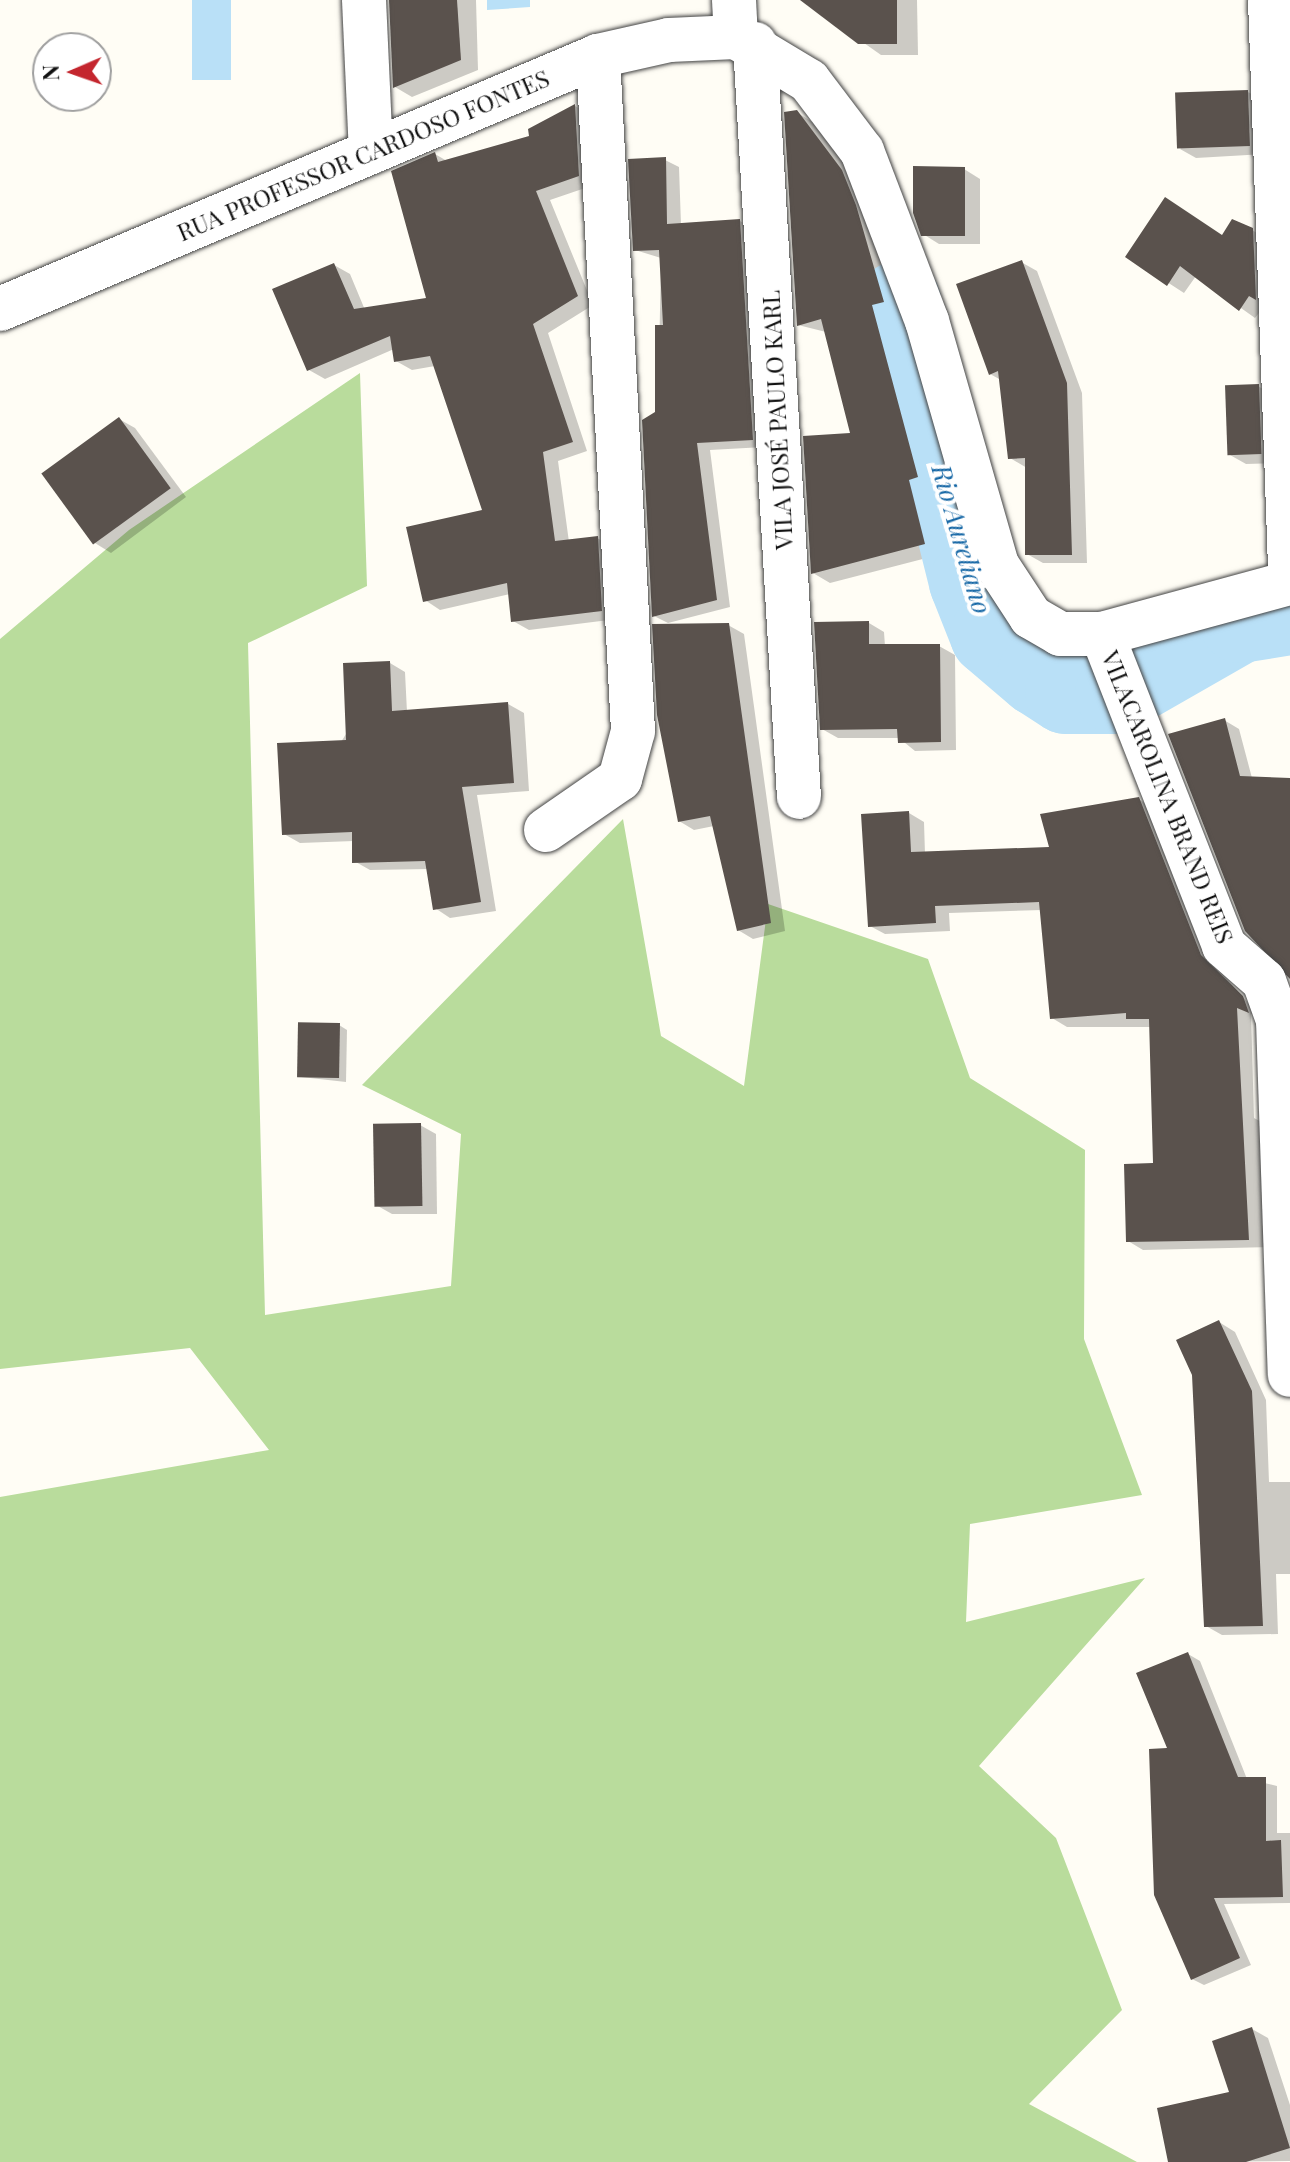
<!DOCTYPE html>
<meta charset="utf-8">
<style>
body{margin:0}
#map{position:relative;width:1290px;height:2162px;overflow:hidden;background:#fffdf5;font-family:"Playfair Display",serif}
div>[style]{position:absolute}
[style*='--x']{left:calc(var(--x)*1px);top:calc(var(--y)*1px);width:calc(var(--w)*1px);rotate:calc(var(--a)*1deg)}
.forest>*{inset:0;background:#b9dc9c}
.water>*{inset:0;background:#b9e0f7;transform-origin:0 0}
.shadow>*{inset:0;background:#0003}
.river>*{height:82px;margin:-41px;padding:0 41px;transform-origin:41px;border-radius:41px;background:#b9e0f7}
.building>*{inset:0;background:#5a524d;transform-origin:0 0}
.roads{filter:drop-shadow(0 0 2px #444) drop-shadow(0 0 2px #444)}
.minor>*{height:44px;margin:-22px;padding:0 22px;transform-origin:22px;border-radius:22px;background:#fff}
span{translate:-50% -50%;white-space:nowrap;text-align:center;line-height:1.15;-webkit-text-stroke:8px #fff;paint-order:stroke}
.street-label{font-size:24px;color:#111}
.water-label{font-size:26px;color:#1768a6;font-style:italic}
.north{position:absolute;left:32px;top:32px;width:80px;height:80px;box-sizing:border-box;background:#fff;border:2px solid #a0a0a0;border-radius:50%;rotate:268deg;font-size:22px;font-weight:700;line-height:32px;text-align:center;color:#111}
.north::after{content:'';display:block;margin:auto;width:28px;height:36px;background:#c4262e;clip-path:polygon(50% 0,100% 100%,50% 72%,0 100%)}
</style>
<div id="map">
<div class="forest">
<div style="clip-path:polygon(360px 373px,367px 586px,248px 643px,265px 1315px,451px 1286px,461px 1134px,362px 1085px,623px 819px,661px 1036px,744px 1086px,768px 904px,928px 959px,970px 1078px,1085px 1150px,1084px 1339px,1142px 1495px,970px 1524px,966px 1622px,1145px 1578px,979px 1766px,1056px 1838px,1122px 2010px,1029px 2104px,1137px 2162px,0 2162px,0 1497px,269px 1450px,190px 1348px,0 1369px,0 639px,129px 530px)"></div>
</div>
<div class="water">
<div style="left:192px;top:0;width:39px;height:80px"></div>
<div style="clip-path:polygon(487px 0,530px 0,530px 7px,487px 10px)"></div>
</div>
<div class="shadow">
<div style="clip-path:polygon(391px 0,476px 0,478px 70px,412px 97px,395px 87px)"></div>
<div style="clip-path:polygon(803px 0,917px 0,918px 55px,881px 55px)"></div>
<div style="clip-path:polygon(1248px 92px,1264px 101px,1265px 154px,1196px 158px,1180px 149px)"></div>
<div style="clip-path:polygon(575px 106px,591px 115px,594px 185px,550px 200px,593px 305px,548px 333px,587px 451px,558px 461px,569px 542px,597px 538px,613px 547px,617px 619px,529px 630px,513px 621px,510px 594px,440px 610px,425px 600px,485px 512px,435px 366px,412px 370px,396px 361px,394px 349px,325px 379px,309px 370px,334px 265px,350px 274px,365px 310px,429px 299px,435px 154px,447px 161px,532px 137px,530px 130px)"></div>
<div style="clip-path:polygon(796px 112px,814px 123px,860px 182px,900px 312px,889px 315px,935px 487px,926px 489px,942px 554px,830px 583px,813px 573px,853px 434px,826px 332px,798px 325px)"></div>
<div style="clip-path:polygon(665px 160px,679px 167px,681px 225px,740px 221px,754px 229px,766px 447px,710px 450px,730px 607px,668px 623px,654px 616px,661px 258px,635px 250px)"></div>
<div style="clip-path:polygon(964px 169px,980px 179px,980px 244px,939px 244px,923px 234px)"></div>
<div style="clip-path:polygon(1252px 230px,1268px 240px,1266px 304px,1255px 318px,1196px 276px,1184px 293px,1127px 256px)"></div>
<div style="clip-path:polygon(1021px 262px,1037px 271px,1082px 393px,1087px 563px,1043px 563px,1027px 554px,1027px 468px,1010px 458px,1001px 380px,990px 374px)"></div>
<div style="clip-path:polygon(1258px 386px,1274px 396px,1276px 463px,1246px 464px,1230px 455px)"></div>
<div style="clip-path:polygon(119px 419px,135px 428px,186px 497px,111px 553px,95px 543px)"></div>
<div style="clip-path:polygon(869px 623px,884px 632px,885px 646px,939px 646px,955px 655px,956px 750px,915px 751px,899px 738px,838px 738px,822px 729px)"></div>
<div style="clip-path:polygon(728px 625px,744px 634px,785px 931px,753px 939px,738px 930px,714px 826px,694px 830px,679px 821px)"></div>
<div style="clip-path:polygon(390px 663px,405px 672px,407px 712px,508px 704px,524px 713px,529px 791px,477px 795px,496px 911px,450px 918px,435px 908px,429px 869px,370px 870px,354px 861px,354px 841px,300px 843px,284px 834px)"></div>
<div style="clip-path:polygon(1224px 720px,1239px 729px,1252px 778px,1290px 780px,1290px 975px)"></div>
<div style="clip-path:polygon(1138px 799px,1154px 808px,1216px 966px,1262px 1019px,1251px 1014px,1254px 1118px,1271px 1127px,1275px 1247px,1143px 1250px,1128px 1241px,1155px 1165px,1152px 1027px,1067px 1027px,1052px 1018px,1042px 910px,949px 913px,950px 931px,885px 934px,870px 926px,909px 813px,924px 822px,925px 854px,1051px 849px)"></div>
<div style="clip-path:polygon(339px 1025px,347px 1030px,346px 1082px,301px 1077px)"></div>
<div style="clip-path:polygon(420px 1125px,436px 1134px,437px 1214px,392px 1214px,376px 1205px)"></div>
<div style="clip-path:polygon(1219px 1322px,1235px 1332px,1266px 1400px,1269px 1482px,1290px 1482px,1290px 1574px,1276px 1574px,1278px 1634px,1222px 1635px,1206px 1626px)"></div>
<div style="clip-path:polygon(1188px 1654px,1200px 1661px,1247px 1779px,1277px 1786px,1277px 1833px,1290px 1833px,1290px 1903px,1224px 1904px,1251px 1965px,1204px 1985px,1192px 1979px,1170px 1750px)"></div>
<div style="clip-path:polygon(1252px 2029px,1268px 2038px,1290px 2105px,1290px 2161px,1170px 2162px,1232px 2094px)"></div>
</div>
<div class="river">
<div style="--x:900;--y:301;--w:290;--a:76"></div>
<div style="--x:970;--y:582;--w:57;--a:68.4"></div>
<div style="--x:991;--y:635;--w:62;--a:40.4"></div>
<div style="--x:1038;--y:675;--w:33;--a:33"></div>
<div style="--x:1066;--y:693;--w:50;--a:0"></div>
<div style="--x:1116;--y:693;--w:143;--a:-29.8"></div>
<div style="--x:1240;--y:622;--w:51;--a:-9.1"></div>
</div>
<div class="building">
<div style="clip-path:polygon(389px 0,457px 0,461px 60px,393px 88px)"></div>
<div style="clip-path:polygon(800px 0,897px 0,897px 44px,858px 44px)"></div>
<div style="left:1248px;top:90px;width:56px;height:73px;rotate:88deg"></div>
<div style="clip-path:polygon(575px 104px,579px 176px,536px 191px,578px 296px,533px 324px,573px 442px,543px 452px,555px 541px,598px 536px,602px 611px,511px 622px,507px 583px,423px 602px,406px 527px,482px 510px,430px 356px,394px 362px,390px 336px,307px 371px,272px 289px,334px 263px,354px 309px,426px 298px,391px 171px,435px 152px,438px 162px,529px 136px,528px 129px)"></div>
<div style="clip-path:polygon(797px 110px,842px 170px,856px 205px,884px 302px,872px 305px,918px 477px,909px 480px,925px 544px,811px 574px,803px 436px,850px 433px,821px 319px,797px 326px,784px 112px)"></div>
<div style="clip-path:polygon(666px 157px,667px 224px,740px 219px,753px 440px,697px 443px,717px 600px,652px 617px,642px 420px,655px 412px,655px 325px,663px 325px,659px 250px,633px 251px,628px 159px)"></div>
<div style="clip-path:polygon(913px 166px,965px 167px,965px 236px,921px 236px,913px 213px)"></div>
<div style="clip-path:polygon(1165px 197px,1222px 235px,1232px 219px,1253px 228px,1256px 300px,1249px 296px,1239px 311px,1180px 266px,1167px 286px,1125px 257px)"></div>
<div style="clip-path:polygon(1022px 260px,1067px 383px,1072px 555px,1025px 555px,1025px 458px,1008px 459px,998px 371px,989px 375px,956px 284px)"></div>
<div style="left:1259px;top:384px;width:70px;height:34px;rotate:88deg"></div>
<div style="left:119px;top:417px;width:88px;height:96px;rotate:54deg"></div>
<div style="clip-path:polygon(869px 621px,869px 644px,940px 644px,941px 742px,898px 743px,897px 729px,820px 730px,814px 622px)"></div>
<div style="clip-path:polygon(729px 623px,771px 923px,737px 931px,710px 816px,678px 822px,657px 715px,652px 624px)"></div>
<div style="clip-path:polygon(390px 661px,392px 711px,508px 702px,514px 783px,462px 787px,481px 902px,433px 910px,425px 861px,352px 863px,352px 832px,282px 835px,277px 743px,346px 740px,343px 663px)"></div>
<div style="clip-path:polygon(1225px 718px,1240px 776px,1290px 778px,1290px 979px,1245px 931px,1168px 734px)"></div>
<div style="clip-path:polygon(1139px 797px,1201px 955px,1243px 996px,1249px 1013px,1237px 1008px,1249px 1240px,1126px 1242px,1124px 1164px,1153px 1163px,1149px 1019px,1126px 1019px,1126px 1013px,1050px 1019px,1039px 902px,935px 906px,936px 923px,868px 927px,861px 814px,909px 811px,911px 852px,1049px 847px,1040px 814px)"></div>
<div style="left:340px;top:1023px;width:55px;height:42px;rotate:91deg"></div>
<div style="left:421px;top:1123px;width:83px;height:48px;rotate:89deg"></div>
<div style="clip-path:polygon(1219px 1320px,1252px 1391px,1263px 1626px,1204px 1627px,1192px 1375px,1176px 1340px)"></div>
<div style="clip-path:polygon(1188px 1652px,1238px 1777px,1266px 1777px,1266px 1841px,1281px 1840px,1283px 1897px,1214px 1898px,1240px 1958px,1191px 1980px,1154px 1895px,1149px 1749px,1167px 1748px,1136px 1673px)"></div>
<div style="clip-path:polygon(1252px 2027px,1290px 2148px,1246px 2162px,1168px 2162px,1157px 2108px,1229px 2092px,1212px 2041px)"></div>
</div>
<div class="roads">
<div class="minor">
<div style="--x:364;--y:0;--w:152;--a:87.4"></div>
<div style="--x:734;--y:0;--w:37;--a:87"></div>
<div style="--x:1270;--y:0;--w:568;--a:87.98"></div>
<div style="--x:755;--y:44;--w:754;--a:86.66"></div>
<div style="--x:0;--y:309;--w:649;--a:-22.93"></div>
<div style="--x:598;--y:56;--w:73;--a:-12.7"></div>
<div style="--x:669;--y:40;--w:67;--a:-2.6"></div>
<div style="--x:736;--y:37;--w:85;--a:31.1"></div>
<div style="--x:809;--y:81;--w:88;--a:52.9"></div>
<div style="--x:862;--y:151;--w:182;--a:69.1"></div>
<div style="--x:927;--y:321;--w:254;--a:74"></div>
<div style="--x:997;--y:565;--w:62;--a:56.8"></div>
<div style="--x:1031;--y:617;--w:34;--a:30"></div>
<div style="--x:1060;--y:634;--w:42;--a:0"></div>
<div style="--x:1102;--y:634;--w:195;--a:-15.2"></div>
<div style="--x:1102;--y:634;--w:335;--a:68.6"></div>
<div style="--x:1224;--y:946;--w:53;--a:41.2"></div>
<div style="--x:1264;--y:981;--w:41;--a:70.3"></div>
<div style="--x:1278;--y:1020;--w:355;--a:88.1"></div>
<div style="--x:546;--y:830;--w:90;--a:-34.6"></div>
<div style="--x:620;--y:779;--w:50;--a:-74.8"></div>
<div style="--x:633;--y:731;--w:676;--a:-92.97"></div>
</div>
</div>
<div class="street-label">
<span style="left:363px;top:155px;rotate:-23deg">RUA PROFESSOR CARDOSO FONTES</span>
<span style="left:777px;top:420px;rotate:-93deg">VILA JOSÉ PAULO KARL</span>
<span style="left:1168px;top:797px;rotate:68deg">VILACAROLINA BRAND REIS</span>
</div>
<div class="water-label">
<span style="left:962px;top:539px;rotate:74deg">Rio Aureliano</span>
</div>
<div class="north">N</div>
</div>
